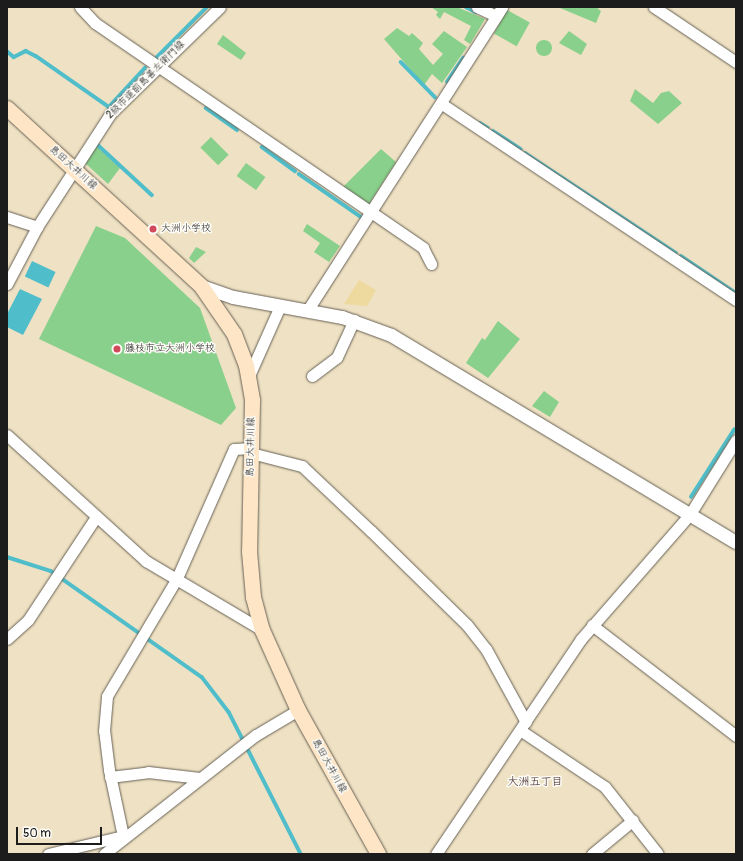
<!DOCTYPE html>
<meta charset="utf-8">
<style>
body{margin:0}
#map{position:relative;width:743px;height:861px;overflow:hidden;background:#efe1c3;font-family:Pangolin,"Klee One",sans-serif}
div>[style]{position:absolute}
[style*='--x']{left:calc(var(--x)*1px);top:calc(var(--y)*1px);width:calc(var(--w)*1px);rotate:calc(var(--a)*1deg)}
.green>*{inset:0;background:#88d08b;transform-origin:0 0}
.round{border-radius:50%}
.sand>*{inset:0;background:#eeda9e}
.water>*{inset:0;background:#50beca;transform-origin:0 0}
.stream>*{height:3.5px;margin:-1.75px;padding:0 1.75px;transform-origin:1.75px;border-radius:1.75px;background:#50beca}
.roads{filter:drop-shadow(0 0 1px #666156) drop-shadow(0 0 1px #666156)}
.minor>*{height:11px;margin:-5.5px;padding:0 5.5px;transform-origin:5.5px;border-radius:5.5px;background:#fff}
.tertiary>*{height:13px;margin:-6.5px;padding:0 6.5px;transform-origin:6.5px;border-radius:6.5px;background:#fff}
.secondary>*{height:15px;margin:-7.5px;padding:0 7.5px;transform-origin:7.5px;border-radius:7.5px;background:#fee5c5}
.dots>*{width:11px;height:11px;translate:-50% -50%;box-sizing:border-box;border:2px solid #fdfcf7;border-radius:50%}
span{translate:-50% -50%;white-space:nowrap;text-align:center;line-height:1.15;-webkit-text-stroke:3px #fdfcf7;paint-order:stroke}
.street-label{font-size:10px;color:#1c1c1c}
.poi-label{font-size:10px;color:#1c1c1c}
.left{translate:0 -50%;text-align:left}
.neighbourhood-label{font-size:11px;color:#624c49;font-weight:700}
.frame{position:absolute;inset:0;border:8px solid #1c1c1c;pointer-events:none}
.scale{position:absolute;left:16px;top:827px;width:86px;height:18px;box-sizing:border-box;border:2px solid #1c1c1c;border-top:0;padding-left:5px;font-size:12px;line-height:14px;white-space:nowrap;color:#1c1c1c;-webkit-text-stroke:3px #fdfcf7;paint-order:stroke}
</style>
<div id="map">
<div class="green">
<div style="clip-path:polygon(431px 7px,457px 7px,485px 19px,470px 44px,464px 40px,471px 26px,444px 12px,440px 19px,436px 15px,438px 12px)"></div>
<div style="clip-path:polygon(596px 7px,601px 11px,596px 23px,560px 8px)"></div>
<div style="left:507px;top:10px;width:26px;height:27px;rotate:29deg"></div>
<div style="clip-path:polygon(397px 28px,409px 36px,412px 33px,423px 43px,419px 49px,433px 65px,443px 54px,432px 44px,444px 31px,467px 47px,442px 83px,432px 74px,424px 85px,384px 39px)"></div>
<div style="clip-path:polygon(569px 31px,587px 44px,581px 55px,559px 43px)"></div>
<div style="clip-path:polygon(223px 35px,246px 53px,241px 60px,217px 44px)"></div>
<div class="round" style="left:536px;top:40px;width:16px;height:16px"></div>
<div style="clip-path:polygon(635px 89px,653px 103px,661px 93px,669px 91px,682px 103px,658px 124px,630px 101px)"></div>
<div style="left:211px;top:137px;width:25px;height:15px;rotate:45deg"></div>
<div style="clip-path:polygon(96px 146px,120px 168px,108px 184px,85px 163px)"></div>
<div style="clip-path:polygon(381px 149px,396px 162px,367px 207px,342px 188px)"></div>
<div style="left:246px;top:163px;width:24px;height:16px;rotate:36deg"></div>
<div style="clip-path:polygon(307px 224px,340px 246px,329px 262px,314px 252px,320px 243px,303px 231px)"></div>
<div style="clip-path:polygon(96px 226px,125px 238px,200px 308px,236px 408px,221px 425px,39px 339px)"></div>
<div style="clip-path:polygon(196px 247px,206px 252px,194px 263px,189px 258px)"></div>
<div style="clip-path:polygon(498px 321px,520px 339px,488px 378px,466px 363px,482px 338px,485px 340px)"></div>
<div style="clip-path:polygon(544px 391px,559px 402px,550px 417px,532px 406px)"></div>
</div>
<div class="sand">
<div style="clip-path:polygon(359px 280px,376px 290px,367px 306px,344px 304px)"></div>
</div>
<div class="water">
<div style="left:32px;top:261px;width:26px;height:17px;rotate:25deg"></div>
<div style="clip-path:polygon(20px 289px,42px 299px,23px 335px,7px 327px,7px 314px)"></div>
</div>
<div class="stream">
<div style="--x:466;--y:7;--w:11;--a:27"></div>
<div style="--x:7;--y:51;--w:9;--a:41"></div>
<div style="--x:14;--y:57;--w:13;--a:-27"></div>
<div style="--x:26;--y:51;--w:11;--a:27"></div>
<div style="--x:36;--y:56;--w:89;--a:34.9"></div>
<div style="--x:109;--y:107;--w:53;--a:-47.3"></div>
<div style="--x:157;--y:57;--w:71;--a:-45"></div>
<div style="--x:401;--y:62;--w:49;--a:45.8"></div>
<div style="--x:447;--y:82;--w:29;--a:-56"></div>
<div style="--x:206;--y:108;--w:38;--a:35"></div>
<div style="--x:480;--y:123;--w:9;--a:32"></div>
<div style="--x:493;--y:131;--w:33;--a:33"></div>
<div style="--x:97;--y:144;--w:75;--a:42.8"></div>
<div style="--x:262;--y:147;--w:41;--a:36"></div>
<div style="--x:525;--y:153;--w:181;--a:33.5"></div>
<div style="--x:299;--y:174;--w:75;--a:34.7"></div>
<div style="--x:681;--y:256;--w:66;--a:33.9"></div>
<div style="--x:691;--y:497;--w:80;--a:-57.3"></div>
<div style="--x:7;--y:557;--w:46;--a:17.7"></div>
<div style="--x:51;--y:571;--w:184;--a:35.1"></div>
<div style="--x:202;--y:677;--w:44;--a:52.4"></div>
<div style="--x:229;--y:712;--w:159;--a:63.1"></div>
</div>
<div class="roads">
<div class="minor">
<div style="--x:80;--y:7;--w:22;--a:47"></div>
<div style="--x:95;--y:23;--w:398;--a:34.4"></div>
<div style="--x:423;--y:248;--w:18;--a:63"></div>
<div style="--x:477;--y:7;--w:21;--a:25"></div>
<div style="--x:654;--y:7;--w:99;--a:33.9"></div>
<div style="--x:442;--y:104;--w:353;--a:33.7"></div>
<div style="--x:7;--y:217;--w:32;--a:18"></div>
<div style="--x:7;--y:284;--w:64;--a:-62.2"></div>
<div style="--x:37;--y:227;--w:135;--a:-57.1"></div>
<div style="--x:110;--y:114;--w:153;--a:-44.2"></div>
<div style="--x:307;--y:311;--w:361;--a:-57.3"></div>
<div style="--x:312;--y:376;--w:31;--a:-37"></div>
<div style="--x:337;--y:357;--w:41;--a:-65.3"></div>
<div style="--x:248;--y:378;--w:79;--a:-66"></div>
<div style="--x:7;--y:435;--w:188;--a:42.2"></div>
<div style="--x:146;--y:561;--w:135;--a:30.7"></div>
<div style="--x:251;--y:453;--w:53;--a:14.3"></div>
<div style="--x:302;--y:466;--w:95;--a:43.3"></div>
<div style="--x:371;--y:531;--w:134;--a:44.4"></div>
<div style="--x:467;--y:625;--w:31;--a:52"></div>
<div style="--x:486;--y:649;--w:83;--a:61.3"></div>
<div style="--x:592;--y:625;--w:182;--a:37.6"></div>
<div style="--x:7;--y:639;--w:28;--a:-42"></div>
<div style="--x:28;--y:620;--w:123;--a:-56.6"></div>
<div style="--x:520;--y:730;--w:102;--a:33.8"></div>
<div style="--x:605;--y:787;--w:85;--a:51.7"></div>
<div style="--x:110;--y:777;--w:38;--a:-7"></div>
<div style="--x:148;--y:772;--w:52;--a:6.6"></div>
<div style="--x:123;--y:836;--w:67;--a:-102"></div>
<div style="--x:109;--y:770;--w:39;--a:-97"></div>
<div style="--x:104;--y:731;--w:35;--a:-85"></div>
<div style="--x:107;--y:696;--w:137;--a:-59.3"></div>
<div style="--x:177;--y:578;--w:141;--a:-66.2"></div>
<div style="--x:234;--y:449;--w:17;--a:-3"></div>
<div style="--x:48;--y:854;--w:77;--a:-13.5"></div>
<div style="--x:104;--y:854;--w:193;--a:-38.1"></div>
<div style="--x:256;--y:735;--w:49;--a:-30.8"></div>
<div style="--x:436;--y:854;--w:259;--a:-56"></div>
<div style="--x:581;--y:639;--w:166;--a:-48.9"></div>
<div style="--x:690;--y:514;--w:87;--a:-58.1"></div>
<div style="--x:592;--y:854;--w:53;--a:-39.7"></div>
</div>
<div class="tertiary">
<div style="--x:201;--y:286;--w:34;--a:19"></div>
<div style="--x:233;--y:297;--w:111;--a:10.4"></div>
<div style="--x:342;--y:317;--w:52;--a:20.2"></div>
<div style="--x:391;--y:335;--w:402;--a:31"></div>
</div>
<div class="secondary">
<div style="--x:7;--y:108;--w:263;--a:42.5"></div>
<div style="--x:201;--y:286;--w:58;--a:55.5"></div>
<div style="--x:234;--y:334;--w:33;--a:69"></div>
<div style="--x:246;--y:365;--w:36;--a:80"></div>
<div style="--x:252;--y:400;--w:151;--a:91.1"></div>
<div style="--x:249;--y:551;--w:46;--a:85"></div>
<div style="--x:253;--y:597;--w:34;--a:75"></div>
<div style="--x:262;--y:630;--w:88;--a:65.8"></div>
<div style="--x:298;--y:710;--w:165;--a:60.9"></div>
</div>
</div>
<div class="dots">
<div style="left:153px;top:229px;background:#d1495b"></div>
<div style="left:117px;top:349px;background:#d1495b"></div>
</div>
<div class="street-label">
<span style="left:146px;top:80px;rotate:-45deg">2級市道前島善左衛門線</span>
<span style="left:73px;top:168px;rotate:42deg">島田大井川線</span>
<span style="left:251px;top:447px;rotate:-89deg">島田大井川線</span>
<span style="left:329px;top:766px;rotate:61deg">島田大井川線</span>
</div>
<div class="poi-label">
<span class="left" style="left:161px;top:229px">大洲小学校</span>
<span class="left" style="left:125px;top:349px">藤枝市立大洲小学校</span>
</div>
<div class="neighbourhood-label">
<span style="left:535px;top:782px">大洲五丁目</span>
</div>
<div class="frame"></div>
<div class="scale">50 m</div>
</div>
